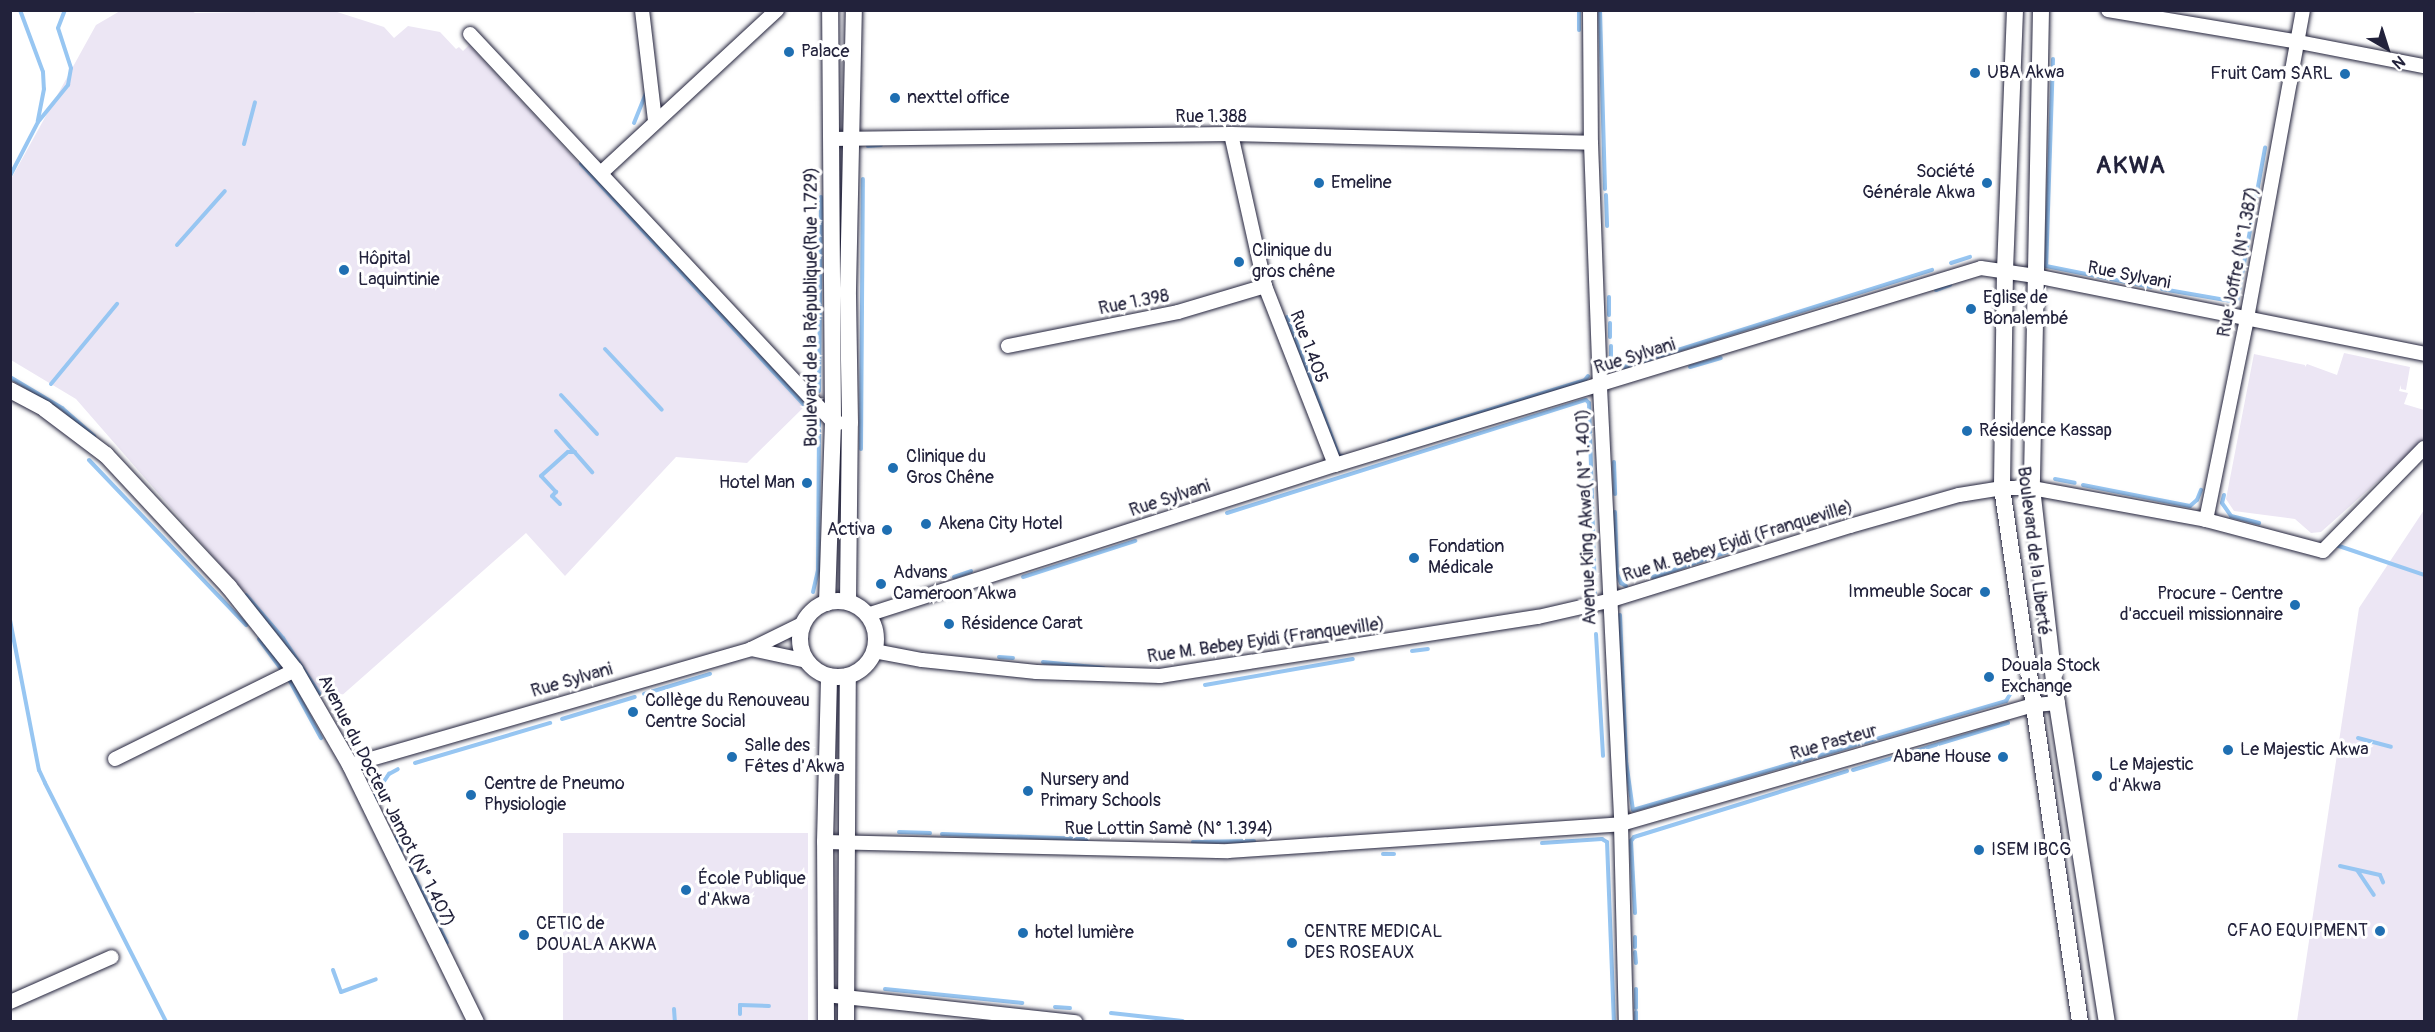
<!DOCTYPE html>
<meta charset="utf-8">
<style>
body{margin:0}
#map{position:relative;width:2435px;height:1032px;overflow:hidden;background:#fff;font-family:Pangolin,sans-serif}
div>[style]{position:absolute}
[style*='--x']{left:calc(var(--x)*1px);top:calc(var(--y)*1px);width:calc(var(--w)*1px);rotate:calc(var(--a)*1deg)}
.built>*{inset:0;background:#ece6f4;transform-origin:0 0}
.stream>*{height:4px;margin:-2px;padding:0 2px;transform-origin:2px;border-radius:2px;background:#97c6f2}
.roads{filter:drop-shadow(0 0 2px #22223b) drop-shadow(0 0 2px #22223b)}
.minor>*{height:14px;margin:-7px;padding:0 7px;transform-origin:7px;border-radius:7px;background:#fff}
.major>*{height:16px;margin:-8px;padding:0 8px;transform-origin:8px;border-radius:8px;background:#fff}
.major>.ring{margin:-8px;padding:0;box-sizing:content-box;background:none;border:16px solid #fff;border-radius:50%}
.dots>*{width:16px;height:16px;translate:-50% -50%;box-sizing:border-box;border:3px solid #fff;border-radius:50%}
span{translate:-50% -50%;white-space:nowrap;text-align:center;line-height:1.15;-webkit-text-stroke:6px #fff;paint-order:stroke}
.poi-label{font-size:18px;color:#22223b}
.left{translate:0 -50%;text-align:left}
.right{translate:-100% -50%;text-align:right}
.street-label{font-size:18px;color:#22223b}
.district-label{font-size:24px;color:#22223b;font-weight:700;letter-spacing:1.5px}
.frame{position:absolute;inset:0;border:12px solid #22223b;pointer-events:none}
.north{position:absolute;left:2357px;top:18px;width:60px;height:60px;-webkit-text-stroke:4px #fff;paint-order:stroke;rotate:141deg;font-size:16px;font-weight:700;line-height:24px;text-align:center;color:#22223b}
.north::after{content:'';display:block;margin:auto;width:21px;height:27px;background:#22223b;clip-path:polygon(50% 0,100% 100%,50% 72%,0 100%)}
</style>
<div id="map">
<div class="built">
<div style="clip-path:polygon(190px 10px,195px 13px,334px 11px,384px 27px,394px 38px,408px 26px,440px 32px,456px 49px,459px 47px,463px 51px,469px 45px,805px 406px,747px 463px,676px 457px,565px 576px,526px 533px,331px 705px,252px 601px,76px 399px,11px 360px,11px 179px,96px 25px,120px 11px)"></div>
<div style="clip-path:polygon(2344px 353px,2410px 367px,2406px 390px,2401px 389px,2401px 385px,2399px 391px,2408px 393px,2404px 404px,2424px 410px,2424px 440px,2321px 532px,2311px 533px,2295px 519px,2234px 511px,2226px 499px,2254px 354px,2305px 365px,2305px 367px,2307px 364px,2337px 375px)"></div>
<div style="clip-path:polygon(2424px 510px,2424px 1021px,2297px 1021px,2359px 608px)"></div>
<div style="left:563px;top:833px;width:245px;height:188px"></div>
</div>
<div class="stream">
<div style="--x:20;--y:10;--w:66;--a:69.6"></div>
<div style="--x:43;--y:72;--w:17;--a:87"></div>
<div style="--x:44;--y:89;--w:33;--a:101"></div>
<div style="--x:1579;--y:10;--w:20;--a:90"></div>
<div style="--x:1600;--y:10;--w:179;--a:88.4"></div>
<div style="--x:2053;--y:59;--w:207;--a:91.9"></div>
<div style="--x:2046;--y:266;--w:107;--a:11.3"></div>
<div style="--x:634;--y:123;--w:32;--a:-68"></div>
<div style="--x:244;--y:144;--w:43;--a:-75.3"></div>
<div style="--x:868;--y:146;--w:13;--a:-4"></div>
<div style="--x:581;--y:164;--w:350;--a:47.2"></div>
<div style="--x:10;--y:176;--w:61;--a:-62.6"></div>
<div style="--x:38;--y:122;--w:48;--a:-51"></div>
<div style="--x:68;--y:85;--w:17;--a:-80"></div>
<div style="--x:71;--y:68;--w:42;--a:-108"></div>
<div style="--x:58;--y:28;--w:19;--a:-69"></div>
<div style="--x:1606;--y:195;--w:31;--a:88"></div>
<div style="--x:177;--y:245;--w:72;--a:-48.4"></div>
<div style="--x:1951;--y:263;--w:20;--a:-18"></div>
<div style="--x:2162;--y:289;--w:76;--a:9.8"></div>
<div style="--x:2237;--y:302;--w:157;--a:-79.7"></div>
<div style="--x:1936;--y:290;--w:15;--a:-20"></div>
<div style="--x:1609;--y:297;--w:18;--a:90"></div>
<div style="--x:1287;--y:317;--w:148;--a:69.5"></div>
<div style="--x:1339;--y:456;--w:3;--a:0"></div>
<div style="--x:1610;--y:323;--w:14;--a:90"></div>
<div style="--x:1611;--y:346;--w:21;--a:90"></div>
<div style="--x:605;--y:349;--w:83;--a:46.9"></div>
<div style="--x:1624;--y:367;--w:323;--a:-17.5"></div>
<div style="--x:1690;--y:367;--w:32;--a:-16"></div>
<div style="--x:10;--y:377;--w:61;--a:30.8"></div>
<div style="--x:62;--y:408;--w:43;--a:41.2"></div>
<div style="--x:51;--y:384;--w:104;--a:-50.5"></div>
<div style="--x:819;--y:391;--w:194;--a:-89.4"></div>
<div style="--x:561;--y:395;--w:53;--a:47.3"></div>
<div style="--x:556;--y:431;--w:55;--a:48.7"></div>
<div style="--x:1389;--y:441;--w:205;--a:-17.3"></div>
<div style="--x:1585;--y:380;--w:5;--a:-53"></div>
<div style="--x:861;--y:449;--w:270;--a:-89.6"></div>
<div style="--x:89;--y:460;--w:228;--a:46.4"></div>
<div style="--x:1614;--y:462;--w:32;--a:88"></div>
<div style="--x:2055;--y:479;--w:20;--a:11"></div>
<div style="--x:2083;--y:485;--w:109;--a:11.1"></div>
<div style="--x:2190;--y:506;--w:9;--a:-41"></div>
<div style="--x:2197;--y:500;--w:11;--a:-68"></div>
<div style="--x:2224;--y:495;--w:8;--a:104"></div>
<div style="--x:2222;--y:503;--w:16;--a:55"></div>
<div style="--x:2231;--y:516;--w:29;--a:14"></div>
<div style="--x:560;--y:504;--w:11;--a:-135"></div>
<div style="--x:552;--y:496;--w:6;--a:-45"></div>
<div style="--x:556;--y:492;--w:22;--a:-133"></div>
<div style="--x:541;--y:476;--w:36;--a:-42"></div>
<div style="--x:568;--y:452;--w:7;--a:0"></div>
<div style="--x:1615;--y:512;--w:62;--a:88.2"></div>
<div style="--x:1617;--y:574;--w:10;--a:66"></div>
<div style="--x:1621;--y:583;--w:6;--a:31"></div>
<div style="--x:1227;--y:513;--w:376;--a:-17.5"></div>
<div style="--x:1586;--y:400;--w:4;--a:45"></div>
<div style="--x:1589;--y:403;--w:194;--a:88.2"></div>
<div style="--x:2336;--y:545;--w:93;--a:18.8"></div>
<div style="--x:954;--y:577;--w:18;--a:-19"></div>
<div style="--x:1023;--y:577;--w:118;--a:-17.8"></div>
<div style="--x:1653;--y:577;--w:91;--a:-18.6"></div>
<div style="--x:813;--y:592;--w:22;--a:-77"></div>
<div style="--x:818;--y:571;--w:152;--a:-89.6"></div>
<div style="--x:246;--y:595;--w:57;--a:49.3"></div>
<div style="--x:283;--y:638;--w:66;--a:56.8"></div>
<div style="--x:1620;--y:615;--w:146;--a:87.6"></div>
<div style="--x:1626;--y:761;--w:49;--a:81.9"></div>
<div style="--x:1633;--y:810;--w:389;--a:-16.3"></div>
<div style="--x:2006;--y:701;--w:17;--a:-59"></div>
<div style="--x:10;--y:620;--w:153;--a:79.1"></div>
<div style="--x:39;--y:770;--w:14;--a:65"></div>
<div style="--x:45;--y:783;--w:268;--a:63.1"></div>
<div style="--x:1596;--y:634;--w:122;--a:86.7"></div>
<div style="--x:259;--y:639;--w:52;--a:53.6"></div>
<div style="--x:290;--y:681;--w:65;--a:61.5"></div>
<div style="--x:1412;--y:651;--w:16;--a:-7"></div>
<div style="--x:999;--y:657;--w:14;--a:4"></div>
<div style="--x:1043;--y:662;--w:61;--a:5.6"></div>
<div style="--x:1205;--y:685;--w:150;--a:-10"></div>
<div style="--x:644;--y:694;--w:69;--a:-16.9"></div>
<div style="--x:562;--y:719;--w:76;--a:-16.8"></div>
<div style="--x:2358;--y:738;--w:34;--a:15"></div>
<div style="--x:415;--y:763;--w:141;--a:-16.5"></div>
<div style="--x:1853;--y:770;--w:162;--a:-16.9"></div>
<div style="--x:376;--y:799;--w:4;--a:-124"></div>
<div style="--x:374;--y:796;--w:27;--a:-56"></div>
<div style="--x:389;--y:774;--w:10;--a:-29"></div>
<div style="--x:899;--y:832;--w:31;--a:2"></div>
<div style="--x:942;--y:834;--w:145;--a:2"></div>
<div style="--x:395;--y:838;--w:14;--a:65"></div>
<div style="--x:1193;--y:842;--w:61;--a:-0.9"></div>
<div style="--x:1542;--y:843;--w:60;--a:-3.8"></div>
<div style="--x:1602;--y:839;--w:6;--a:31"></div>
<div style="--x:1607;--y:842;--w:180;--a:87.8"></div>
<div style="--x:1383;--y:854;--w:11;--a:0"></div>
<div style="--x:407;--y:862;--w:90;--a:63.7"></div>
<div style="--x:2340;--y:866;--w:41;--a:12.7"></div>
<div style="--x:2380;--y:875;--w:8;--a:67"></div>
<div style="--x:2357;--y:870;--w:30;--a:56"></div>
<div style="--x:1635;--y:913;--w:72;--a:-93.2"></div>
<div style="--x:1631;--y:841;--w:5;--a:-53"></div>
<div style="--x:1634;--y:837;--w:223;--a:-17.2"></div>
<div style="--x:1635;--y:937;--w:10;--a:90"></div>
<div style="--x:1635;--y:952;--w:11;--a:85"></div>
<div style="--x:333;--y:970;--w:23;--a:70"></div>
<div style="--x:341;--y:992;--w:37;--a:-20"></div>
<div style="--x:885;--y:989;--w:138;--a:5.8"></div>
<div style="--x:1636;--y:989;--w:19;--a:90"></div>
<div style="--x:1055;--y:1007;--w:15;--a:4"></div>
<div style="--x:674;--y:1009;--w:13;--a:86"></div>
<div style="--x:1636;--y:1012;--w:10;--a:90"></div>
<div style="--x:1111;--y:1013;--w:72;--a:6.3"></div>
<div style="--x:740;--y:1014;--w:9;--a:-90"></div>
<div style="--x:740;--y:1005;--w:29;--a:2"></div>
</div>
<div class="roads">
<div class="minor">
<div style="--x:642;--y:10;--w:112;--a:83.3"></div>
<div style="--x:1590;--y:10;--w:133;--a:89.6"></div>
<div style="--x:1591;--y:143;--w:244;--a:87.9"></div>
<div style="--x:1600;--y:387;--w:438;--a:87.2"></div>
<div style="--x:1621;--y:824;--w:198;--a:88.6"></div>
<div style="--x:2108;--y:10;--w:194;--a:9.5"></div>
<div style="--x:2299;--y:42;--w:127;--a:10.9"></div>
<div style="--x:470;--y:34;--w:531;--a:46.91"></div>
<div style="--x:833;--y:422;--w:6;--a:9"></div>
<div style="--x:1231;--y:134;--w:156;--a:77.4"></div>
<div style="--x:1265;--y:286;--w:192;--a:68.6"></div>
<div style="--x:831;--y:139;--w:400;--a:-0.7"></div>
<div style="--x:1231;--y:134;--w:360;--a:1.4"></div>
<div style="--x:601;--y:173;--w:240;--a:-42.8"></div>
<div style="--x:1008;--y:346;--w:173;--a:-11.3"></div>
<div style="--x:1178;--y:312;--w:91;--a:-16.6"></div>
<div style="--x:2206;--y:520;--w:206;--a:-78.5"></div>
<div style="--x:2247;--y:318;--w:313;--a:-79.7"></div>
<div style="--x:867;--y:615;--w:491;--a:-17.8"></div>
<div style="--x:1335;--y:465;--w:675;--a:-16.96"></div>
<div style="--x:1981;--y:268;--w:55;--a:8.4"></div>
<div style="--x:2035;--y:276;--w:397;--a:11.3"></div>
<div style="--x:751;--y:649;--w:59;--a:-26.1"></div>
<div style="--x:874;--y:651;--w:49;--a:10.6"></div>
<div style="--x:922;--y:660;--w:115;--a:6"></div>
<div style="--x:1036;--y:672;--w:124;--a:1.8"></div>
<div style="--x:1160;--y:676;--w:383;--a:-8.9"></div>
<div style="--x:1538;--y:617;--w:72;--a:-12.9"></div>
<div style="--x:1608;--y:601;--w:253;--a:-17.2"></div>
<div style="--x:1850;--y:526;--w:113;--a:-15.9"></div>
<div style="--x:1959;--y:495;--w:44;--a:-9.2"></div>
<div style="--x:2002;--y:488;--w:30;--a:0"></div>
<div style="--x:2032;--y:488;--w:177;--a:10.4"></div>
<div style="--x:2206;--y:520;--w:121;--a:14.8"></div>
<div style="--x:2323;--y:551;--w:144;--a:-45.6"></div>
<div style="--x:115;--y:759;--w:201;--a:-26.3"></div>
<div style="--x:350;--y:765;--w:417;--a:-16.1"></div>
<div style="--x:751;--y:649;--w:57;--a:12.1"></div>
<div style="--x:825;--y:842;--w:403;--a:1.3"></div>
<div style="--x:1228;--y:851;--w:394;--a:-3.9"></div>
<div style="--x:1621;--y:824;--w:430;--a:-16.1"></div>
<div style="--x:2034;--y:705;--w:24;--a:-5"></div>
<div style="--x:826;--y:995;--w:251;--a:6.2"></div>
<div style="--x:10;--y:1002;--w:111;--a:-23.8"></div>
</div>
<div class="major">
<div style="--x:2015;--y:10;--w:260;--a:92.2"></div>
<div style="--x:2005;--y:270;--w:218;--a:90.8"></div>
<div style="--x:2002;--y:488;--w:540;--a:81.69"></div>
<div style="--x:2041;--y:10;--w:478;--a:91.1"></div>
<div style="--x:2032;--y:488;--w:204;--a:83.5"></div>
<div style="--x:2055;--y:691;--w:335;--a:81.1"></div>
<div style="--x:10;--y:390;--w:40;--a:28"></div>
<div style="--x:45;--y:409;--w:76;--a:37"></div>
<div style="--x:106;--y:455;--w:180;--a:47"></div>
<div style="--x:229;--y:587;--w:106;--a:51.5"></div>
<div style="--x:295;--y:670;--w:110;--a:59.9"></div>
<div style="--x:350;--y:765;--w:286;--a:63.9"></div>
<div class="ring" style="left:800px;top:601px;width:60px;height:60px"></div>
<div style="--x:848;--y:602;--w:179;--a:-89.4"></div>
<div style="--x:850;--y:423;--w:133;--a:-90.9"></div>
<div style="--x:848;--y:290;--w:280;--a:-88.8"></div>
<div style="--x:827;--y:603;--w:181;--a:-88.1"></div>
<div style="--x:833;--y:422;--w:412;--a:-90.4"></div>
<div style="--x:826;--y:1022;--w:180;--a:-90.3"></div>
<div style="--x:825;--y:842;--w:166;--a:-88.6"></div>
<div style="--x:846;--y:1022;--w:346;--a:-89.7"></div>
</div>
</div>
<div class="dots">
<div style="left:789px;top:52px;background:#1f6fb2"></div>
<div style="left:1975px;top:73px;background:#1f6fb2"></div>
<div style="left:2345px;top:74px;background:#1f6fb2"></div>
<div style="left:895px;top:98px;background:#1f6fb2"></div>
<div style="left:1319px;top:183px;background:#1f6fb2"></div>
<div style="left:1987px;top:183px;background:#1f6fb2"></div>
<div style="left:1239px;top:262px;background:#1f6fb2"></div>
<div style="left:344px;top:270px;background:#1f6fb2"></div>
<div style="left:1971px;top:309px;background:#1f6fb2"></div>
<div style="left:1967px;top:431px;background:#1f6fb2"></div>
<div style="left:893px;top:468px;background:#1f6fb2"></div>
<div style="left:807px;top:483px;background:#1f6fb2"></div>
<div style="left:926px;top:524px;background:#1f6fb2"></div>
<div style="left:887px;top:530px;background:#1f6fb2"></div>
<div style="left:1414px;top:558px;background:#1f6fb2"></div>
<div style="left:881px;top:584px;background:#1f6fb2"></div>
<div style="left:1985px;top:592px;background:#1f6fb2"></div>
<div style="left:2295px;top:605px;background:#1f6fb2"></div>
<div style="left:949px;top:624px;background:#1f6fb2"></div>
<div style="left:1989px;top:677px;background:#1f6fb2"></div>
<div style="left:633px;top:712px;background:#1f6fb2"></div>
<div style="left:2228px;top:750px;background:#1f6fb2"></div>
<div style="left:732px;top:757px;background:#1f6fb2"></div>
<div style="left:2003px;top:757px;background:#1f6fb2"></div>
<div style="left:2097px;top:776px;background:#1f6fb2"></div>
<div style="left:1028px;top:791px;background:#1f6fb2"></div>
<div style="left:471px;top:795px;background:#1f6fb2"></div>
<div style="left:1979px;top:850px;background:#1f6fb2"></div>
<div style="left:686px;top:890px;background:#1f6fb2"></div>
<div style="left:2380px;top:931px;background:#1f6fb2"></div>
<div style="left:1023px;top:933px;background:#1f6fb2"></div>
<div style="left:524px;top:935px;background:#1f6fb2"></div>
<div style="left:1292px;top:943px;background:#1f6fb2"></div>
</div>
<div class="poi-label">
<span class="left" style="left:801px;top:52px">Palace</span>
<span class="left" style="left:1987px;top:73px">UBA Akwa</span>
<span class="right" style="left:2333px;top:74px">Fruit Cam SARL</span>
<span class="left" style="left:907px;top:98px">nexttel office</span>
<span class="right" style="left:1975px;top:183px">Société<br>Générale Akwa</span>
<span class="left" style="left:1331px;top:183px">Emeline</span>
<span class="left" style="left:1252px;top:262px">Clinique du<br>gros chêne</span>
<span class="left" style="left:358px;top:270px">Hôpital<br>Laquintinie</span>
<span class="left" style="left:1983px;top:309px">Eglise de<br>Bonalembé</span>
<span class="left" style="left:1979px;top:431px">Résidence Kassap</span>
<span class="left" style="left:906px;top:468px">Clinique du<br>Gros Chêne</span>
<span class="right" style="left:795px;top:483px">Hotel Man</span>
<span class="left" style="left:938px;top:524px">Akena City Hotel</span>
<span class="right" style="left:875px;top:530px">Activa</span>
<span class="left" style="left:1428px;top:558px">Fondation<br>Médicale</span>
<span class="left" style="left:893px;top:584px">Advans<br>Cameroon Akwa</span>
<span class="right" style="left:1973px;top:592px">Immeuble Socar</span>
<span class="right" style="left:2283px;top:605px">Procure - Centre<br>d'accueil missionnaire</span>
<span class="left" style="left:961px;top:624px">Résidence Carat</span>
<span class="left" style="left:2001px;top:677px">Douala Stock<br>Exchange</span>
<span class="left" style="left:645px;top:712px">Collège du Renouveau<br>Centre Social</span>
<span class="left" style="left:744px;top:757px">Salle des<br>Fêtes d'Akwa</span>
<span class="left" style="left:2240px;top:750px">Le Majestic Akwa</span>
<span class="right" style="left:1991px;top:757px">Abane House</span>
<span class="left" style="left:2109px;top:776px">Le Majestic<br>d'Akwa</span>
<span class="left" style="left:1040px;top:791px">Nursery and<br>Primary Schools</span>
<span class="left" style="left:484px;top:795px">Centre de Pneumo<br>Physiologie</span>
<span class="left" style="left:1991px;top:850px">ISEM IBCG</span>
<span class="left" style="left:698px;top:890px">École Publique<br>d'Akwa</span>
<span class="left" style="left:536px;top:935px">CETIC de<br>DOUALA AKWA</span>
<span class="right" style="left:2368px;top:931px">CFAO EQUIPMENT</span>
<span class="left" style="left:1035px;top:933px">hotel lumière</span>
<span class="left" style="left:1304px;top:943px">CENTRE MEDICAL<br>DES ROSEAUX</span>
</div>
<div class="street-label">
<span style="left:1211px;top:117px">Rue 1.388</span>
<span style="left:2239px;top:262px;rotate:-79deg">Rue Joffre (N°1.387)</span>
<span style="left:2129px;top:276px;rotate:11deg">Rue Sylvani</span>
<span style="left:1134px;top:303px;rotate:-11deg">Rue 1.398</span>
<span style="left:812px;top:307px;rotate:-90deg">Boulevard de la République(Rue 1.729)</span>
<span style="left:1308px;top:347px;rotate:69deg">Rue 1.405</span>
<span style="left:1635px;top:357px;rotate:-17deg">Rue Sylvani</span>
<span style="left:1170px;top:499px;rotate:-18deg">Rue Sylvani</span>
<span style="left:1587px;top:517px;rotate:-92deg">Avenue King Akwa( N° 1.401)</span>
<span style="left:1738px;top:542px;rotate:-17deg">Rue M. Bebey Eyidi (Franqueville)</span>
<span style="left:2033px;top:551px;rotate:83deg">Boulevard de la Liberté</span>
<span style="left:1266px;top:641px;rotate:-8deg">Rue M. Bebey Eyidi (Franqueville)</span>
<span style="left:572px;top:681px;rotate:-16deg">Rue Sylvani</span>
<span style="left:1834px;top:743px;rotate:-16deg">Rue Pasteur</span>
<span style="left:386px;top:801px;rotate:63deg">Avenue du Docteur Jamot (N° 1.407)</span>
<span style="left:1169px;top:829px">Rue Lottin Samè (N° 1.394)</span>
</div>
<div class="district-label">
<span style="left:2131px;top:166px">AKWA</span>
</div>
<div class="frame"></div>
<div class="north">N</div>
</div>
